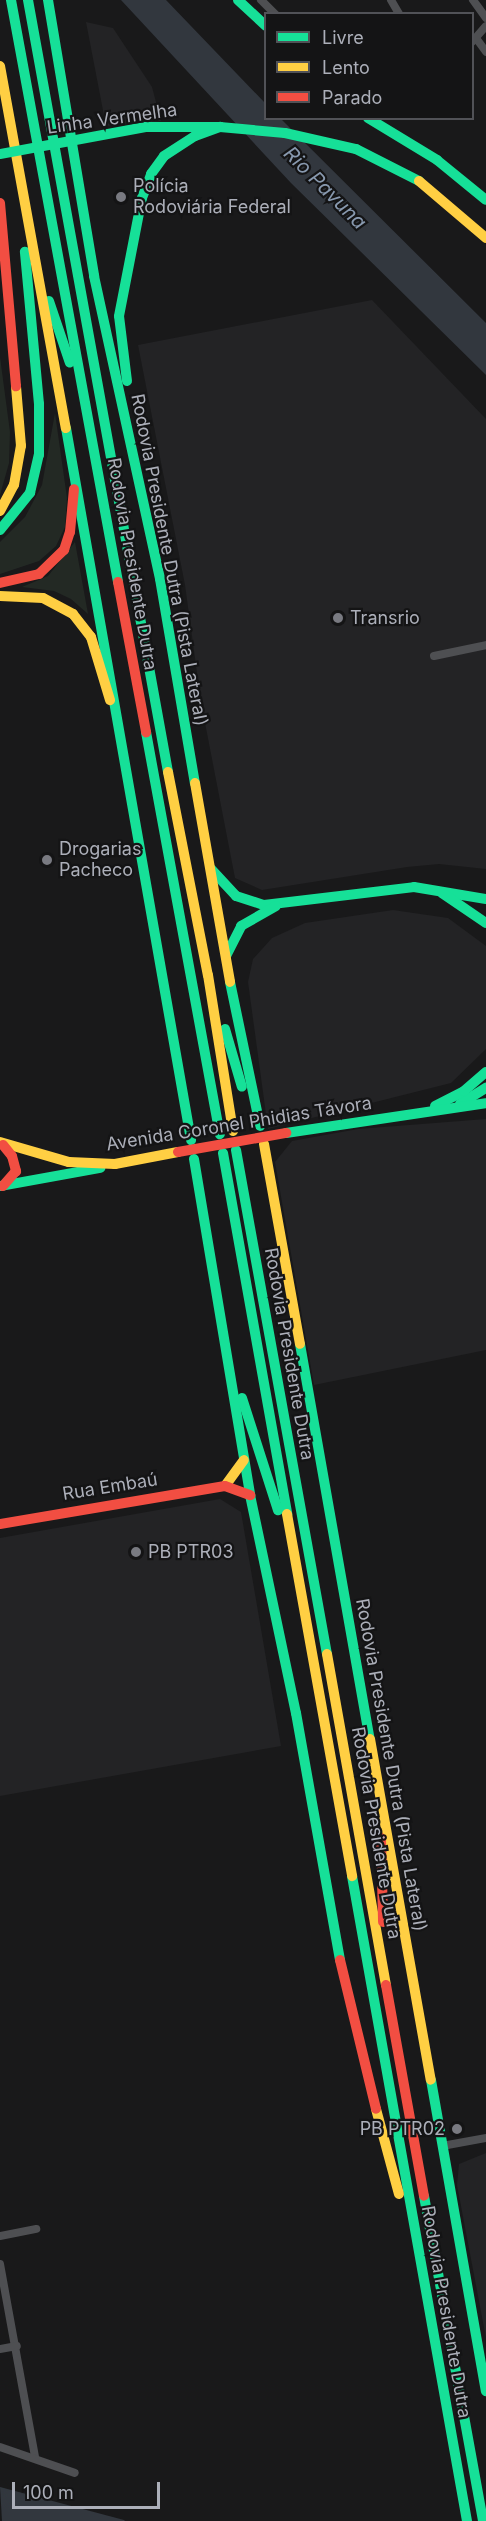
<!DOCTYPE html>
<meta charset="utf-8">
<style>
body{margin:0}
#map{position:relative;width:486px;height:2521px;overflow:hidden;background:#19191a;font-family:Inter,sans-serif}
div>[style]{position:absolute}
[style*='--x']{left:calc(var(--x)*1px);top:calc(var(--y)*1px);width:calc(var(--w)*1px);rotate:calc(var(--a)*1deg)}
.built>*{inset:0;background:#232325}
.green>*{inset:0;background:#232924}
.water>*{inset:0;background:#32373e}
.street>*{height:8px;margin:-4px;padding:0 4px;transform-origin:4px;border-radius:4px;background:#4e4f52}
.fast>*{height:10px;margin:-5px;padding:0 5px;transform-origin:5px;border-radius:5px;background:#16e098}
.slow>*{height:10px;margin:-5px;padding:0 5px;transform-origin:5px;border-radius:5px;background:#ffcf43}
.jam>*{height:10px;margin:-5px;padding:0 5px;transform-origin:5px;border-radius:5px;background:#f24e42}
.fast-bridge>*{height:10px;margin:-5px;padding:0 5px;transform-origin:5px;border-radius:5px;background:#16e098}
.jam-bridge>*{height:10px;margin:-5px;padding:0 5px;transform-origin:5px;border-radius:5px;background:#f24e42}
.dots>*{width:16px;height:16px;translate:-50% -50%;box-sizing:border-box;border:3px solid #141415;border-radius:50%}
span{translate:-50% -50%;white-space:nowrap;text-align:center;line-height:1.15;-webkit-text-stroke:4.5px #141415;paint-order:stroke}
.street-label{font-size:18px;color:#acafb9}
.poi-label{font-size:18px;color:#acafb9}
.left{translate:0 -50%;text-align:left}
.right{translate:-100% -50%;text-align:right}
.water-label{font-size:20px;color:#8899af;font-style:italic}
.legend{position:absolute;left:264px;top:12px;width:210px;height:108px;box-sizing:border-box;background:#141415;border:2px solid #515257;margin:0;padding:8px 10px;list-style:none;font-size:18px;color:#acafb9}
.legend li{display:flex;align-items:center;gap:12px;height:30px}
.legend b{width:30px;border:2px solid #515257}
.scale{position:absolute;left:12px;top:2482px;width:148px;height:27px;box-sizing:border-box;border:3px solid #acafb9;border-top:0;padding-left:8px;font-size:18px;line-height:21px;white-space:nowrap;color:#acafb9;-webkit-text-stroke:4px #141415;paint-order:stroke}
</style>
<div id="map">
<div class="built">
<div style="clip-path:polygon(86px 22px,113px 28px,152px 87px,161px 121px,106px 126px)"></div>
<div style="clip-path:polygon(372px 300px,486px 419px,486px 869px,439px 864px,407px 867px,262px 890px,235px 878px,201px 702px,185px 585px,138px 345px)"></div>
<div style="clip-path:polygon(393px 910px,448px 918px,486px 946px,486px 1049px,451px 1083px,268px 1129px,248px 982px,253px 959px,272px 938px,305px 923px)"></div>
<div style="clip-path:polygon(486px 1119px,486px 1350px,314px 1385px,275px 1162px,292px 1141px,358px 1129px)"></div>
<div style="clip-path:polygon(220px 1499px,241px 1512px,281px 1746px,0 1796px,0 1538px)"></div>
<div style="clip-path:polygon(486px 2153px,486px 2338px,457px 2185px,459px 2164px)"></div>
</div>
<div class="green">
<div style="clip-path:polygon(0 357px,10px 432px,9px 463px,0 495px)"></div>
<div style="clip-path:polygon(55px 413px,67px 498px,65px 527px,56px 546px,39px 561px,0 574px,0 542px,25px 517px,42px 485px)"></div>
<div style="clip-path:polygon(75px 542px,88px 614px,71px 599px,54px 591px,22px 587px,48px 576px)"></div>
</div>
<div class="water">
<div style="clip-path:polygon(121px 0,166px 0,265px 103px,266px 118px,281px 119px,486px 323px,486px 375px,291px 183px)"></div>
<div style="clip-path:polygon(0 2487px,124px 2520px,125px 2521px,2px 2521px)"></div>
</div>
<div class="street">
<div style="--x:261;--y:0;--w:20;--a:45"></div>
<div style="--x:391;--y:0;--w:16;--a:60"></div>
<div style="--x:473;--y:0;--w:22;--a:54"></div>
<div style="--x:476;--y:38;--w:17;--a:54"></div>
<div style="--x:472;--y:42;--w:21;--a:-49"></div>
<div style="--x:434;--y:656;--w:53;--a:-11.9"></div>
<div style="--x:442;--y:2146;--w:45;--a:-10.3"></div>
<div style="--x:0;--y:2236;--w:37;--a:-11"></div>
<div style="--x:0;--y:2264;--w:196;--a:79.7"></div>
<div style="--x:0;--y:2349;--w:17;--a:-10"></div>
<div style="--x:0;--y:2447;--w:79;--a:19.1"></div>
</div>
<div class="fast">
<div style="--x:11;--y:0;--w:592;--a:79.58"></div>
<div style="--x:28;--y:0;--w:785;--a:79.72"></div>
<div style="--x:48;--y:0;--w:280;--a:80.5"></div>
<div style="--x:94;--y:276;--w:310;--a:77.7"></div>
<div style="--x:160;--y:579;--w:207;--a:80.3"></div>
<div style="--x:238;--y:0;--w:38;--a:43"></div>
<div style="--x:368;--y:118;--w:81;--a:31.3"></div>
<div style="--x:437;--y:160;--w:63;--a:39.2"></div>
<div style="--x:49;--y:301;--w:65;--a:71.3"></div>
<div style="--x:127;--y:381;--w:65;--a:-97"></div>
<div style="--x:119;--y:316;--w:120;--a:-79"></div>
<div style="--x:142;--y:198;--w:26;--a:-69"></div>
<div style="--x:151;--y:174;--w:22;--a:-54"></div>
<div style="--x:164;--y:156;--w:37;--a:-33"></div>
<div style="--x:195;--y:136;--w:27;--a:-20"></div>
<div style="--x:220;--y:127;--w:65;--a:5.3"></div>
<div style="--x:285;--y:133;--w:73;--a:12.7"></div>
<div style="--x:356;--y:149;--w:71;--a:26.9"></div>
<div style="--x:66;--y:428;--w:723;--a:80.04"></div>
<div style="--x:0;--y:530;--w:48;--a:-51"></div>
<div style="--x:30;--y:493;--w:39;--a:-77"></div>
<div style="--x:39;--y:455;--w:51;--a:-90"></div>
<div style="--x:39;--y:404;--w:153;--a:-95.3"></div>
<div style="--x:146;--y:732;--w:409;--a:79.6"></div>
<div style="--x:211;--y:869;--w:37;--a:47"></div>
<div style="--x:236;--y:896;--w:29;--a:18"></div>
<div style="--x:264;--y:905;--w:151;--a:-6.8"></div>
<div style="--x:414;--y:887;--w:73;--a:9.5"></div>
<div style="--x:442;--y:893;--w:53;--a:34.3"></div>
<div style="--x:226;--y:956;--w:34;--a:-63"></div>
<div style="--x:241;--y:926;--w:40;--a:-29.7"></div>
<div style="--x:230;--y:982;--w:147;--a:78.2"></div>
<div style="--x:225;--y:1029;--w:60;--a:73.7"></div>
<div style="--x:460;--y:1104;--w:31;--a:-32"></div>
<div style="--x:435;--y:1106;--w:33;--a:-27"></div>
<div style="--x:464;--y:1091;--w:29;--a:-41"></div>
<div style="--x:286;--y:1133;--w:202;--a:-8.5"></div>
<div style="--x:236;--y:1150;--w:512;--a:79.77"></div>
<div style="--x:223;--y:1153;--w:367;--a:79.9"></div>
<div style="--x:194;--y:1159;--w:341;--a:80.5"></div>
<div style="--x:250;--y:1495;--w:223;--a:78.1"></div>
<div style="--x:296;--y:1713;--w:251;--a:79.9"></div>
<div style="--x:0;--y:1186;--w:102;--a:-10.2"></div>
<div style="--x:300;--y:1344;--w:401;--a:80"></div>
<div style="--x:242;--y:1398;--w:118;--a:72.2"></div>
<div style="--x:352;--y:1876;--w:655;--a:79.89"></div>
<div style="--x:431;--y:2080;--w:316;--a:80"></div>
<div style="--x:424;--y:2196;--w:330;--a:79.7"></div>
</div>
<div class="slow">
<div style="--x:0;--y:66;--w:368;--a:79.7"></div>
<div style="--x:419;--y:181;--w:88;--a:40.4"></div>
<div style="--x:0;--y:511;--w:30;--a:-62"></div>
<div style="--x:14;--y:485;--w:40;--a:-80"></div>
<div style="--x:21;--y:446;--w:60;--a:-94.8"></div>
<div style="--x:0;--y:596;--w:43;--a:2.7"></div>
<div style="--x:43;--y:598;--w:34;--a:28"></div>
<div style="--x:73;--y:614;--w:29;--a:52"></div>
<div style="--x:91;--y:637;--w:66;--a:73.2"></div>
<div style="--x:168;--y:772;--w:207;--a:78.9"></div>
<div style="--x:208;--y:975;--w:158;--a:80.9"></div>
<div style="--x:195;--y:783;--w:202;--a:80"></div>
<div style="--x:0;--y:1142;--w:72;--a:16.2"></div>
<div style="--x:69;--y:1162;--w:46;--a:2.5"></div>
<div style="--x:115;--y:1164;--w:64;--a:-10.8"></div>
<div style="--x:264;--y:1144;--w:203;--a:79.8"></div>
<div style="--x:225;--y:1486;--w:32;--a:-54"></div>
<div style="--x:287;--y:1514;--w:368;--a:79.8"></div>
<div style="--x:327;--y:1654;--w:336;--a:79.9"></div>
<div style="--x:370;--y:1739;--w:346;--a:79.9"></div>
<div style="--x:376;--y:2109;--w:88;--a:74.9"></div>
</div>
<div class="jam">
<div style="--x:0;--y:203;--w:184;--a:85"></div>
<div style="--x:118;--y:582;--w:153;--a:79.4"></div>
<div style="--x:0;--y:583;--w:40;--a:-13"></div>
<div style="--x:39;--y:574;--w:35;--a:-44"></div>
<div style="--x:64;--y:550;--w:19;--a:-72"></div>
<div style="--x:70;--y:532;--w:43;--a:-84.7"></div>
<div style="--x:3;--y:1145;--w:14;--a:51"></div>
<div style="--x:12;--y:1156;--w:16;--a:75"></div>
<div style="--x:16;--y:1171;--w:20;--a:131"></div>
<div style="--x:0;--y:1524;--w:228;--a:-9.6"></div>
<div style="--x:225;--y:1486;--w:27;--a:20"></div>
<div style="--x:381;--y:1838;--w:84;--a:88.6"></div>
<div style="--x:340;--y:1960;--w:153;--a:76.4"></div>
<div style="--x:386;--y:1985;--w:214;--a:79.8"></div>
</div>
<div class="fast-bridge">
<div style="--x:0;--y:154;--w:148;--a:-10.5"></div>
<div style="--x:146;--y:127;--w:74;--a:0"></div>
</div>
<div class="jam-bridge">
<div style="--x:178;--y:1152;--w:110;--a:-10"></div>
</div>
<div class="dots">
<div style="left:121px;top:197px;background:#797a81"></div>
<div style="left:338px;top:618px;background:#797a81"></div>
<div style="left:47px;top:860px;background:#797a81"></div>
<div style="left:136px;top:1552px;background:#797a81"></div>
<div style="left:457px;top:2129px;background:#797a81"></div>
</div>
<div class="street-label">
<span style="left:112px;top:119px;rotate:-8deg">Linha Vermelha</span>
<span style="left:169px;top:560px;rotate:79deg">Rodovia Presidente Dutra (Pista Lateral)</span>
<span style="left:132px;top:564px;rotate:80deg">Rodovia Presidente Dutra</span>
<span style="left:239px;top:1124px;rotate:-9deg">Avenida Coronel Phidias Távora</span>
<span style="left:289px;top:1354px;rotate:80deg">Rodovia Presidente Dutra</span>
<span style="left:110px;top:1487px;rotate:-9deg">Rua Embaú</span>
<span style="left:391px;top:1765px;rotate:80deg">Rodovia Presidente Dutra (Pista Lateral)</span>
<span style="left:376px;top:1833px;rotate:80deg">Rodovia Presidente Dutra</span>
<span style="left:446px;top:2312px;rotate:80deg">Rodovia Presidente Dutra</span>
</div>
<div class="poi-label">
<span class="left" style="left:133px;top:197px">Polícia<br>Rodoviária Federal</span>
<span class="left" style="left:350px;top:618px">Transrio</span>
<span class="left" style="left:59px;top:860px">Drogarias<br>Pacheco</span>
<span class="left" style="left:148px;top:1552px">PB PTR03</span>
<span class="right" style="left:445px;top:2129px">PB PTR02</span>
</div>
<div class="water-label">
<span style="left:325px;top:188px;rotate:45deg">Rio Pavuna</span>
</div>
<ul class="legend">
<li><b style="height:8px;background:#16e098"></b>Livre</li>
<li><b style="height:8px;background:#ffcf43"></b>Lento</li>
<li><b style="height:8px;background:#f24e42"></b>Parado</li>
</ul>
<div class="scale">100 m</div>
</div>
